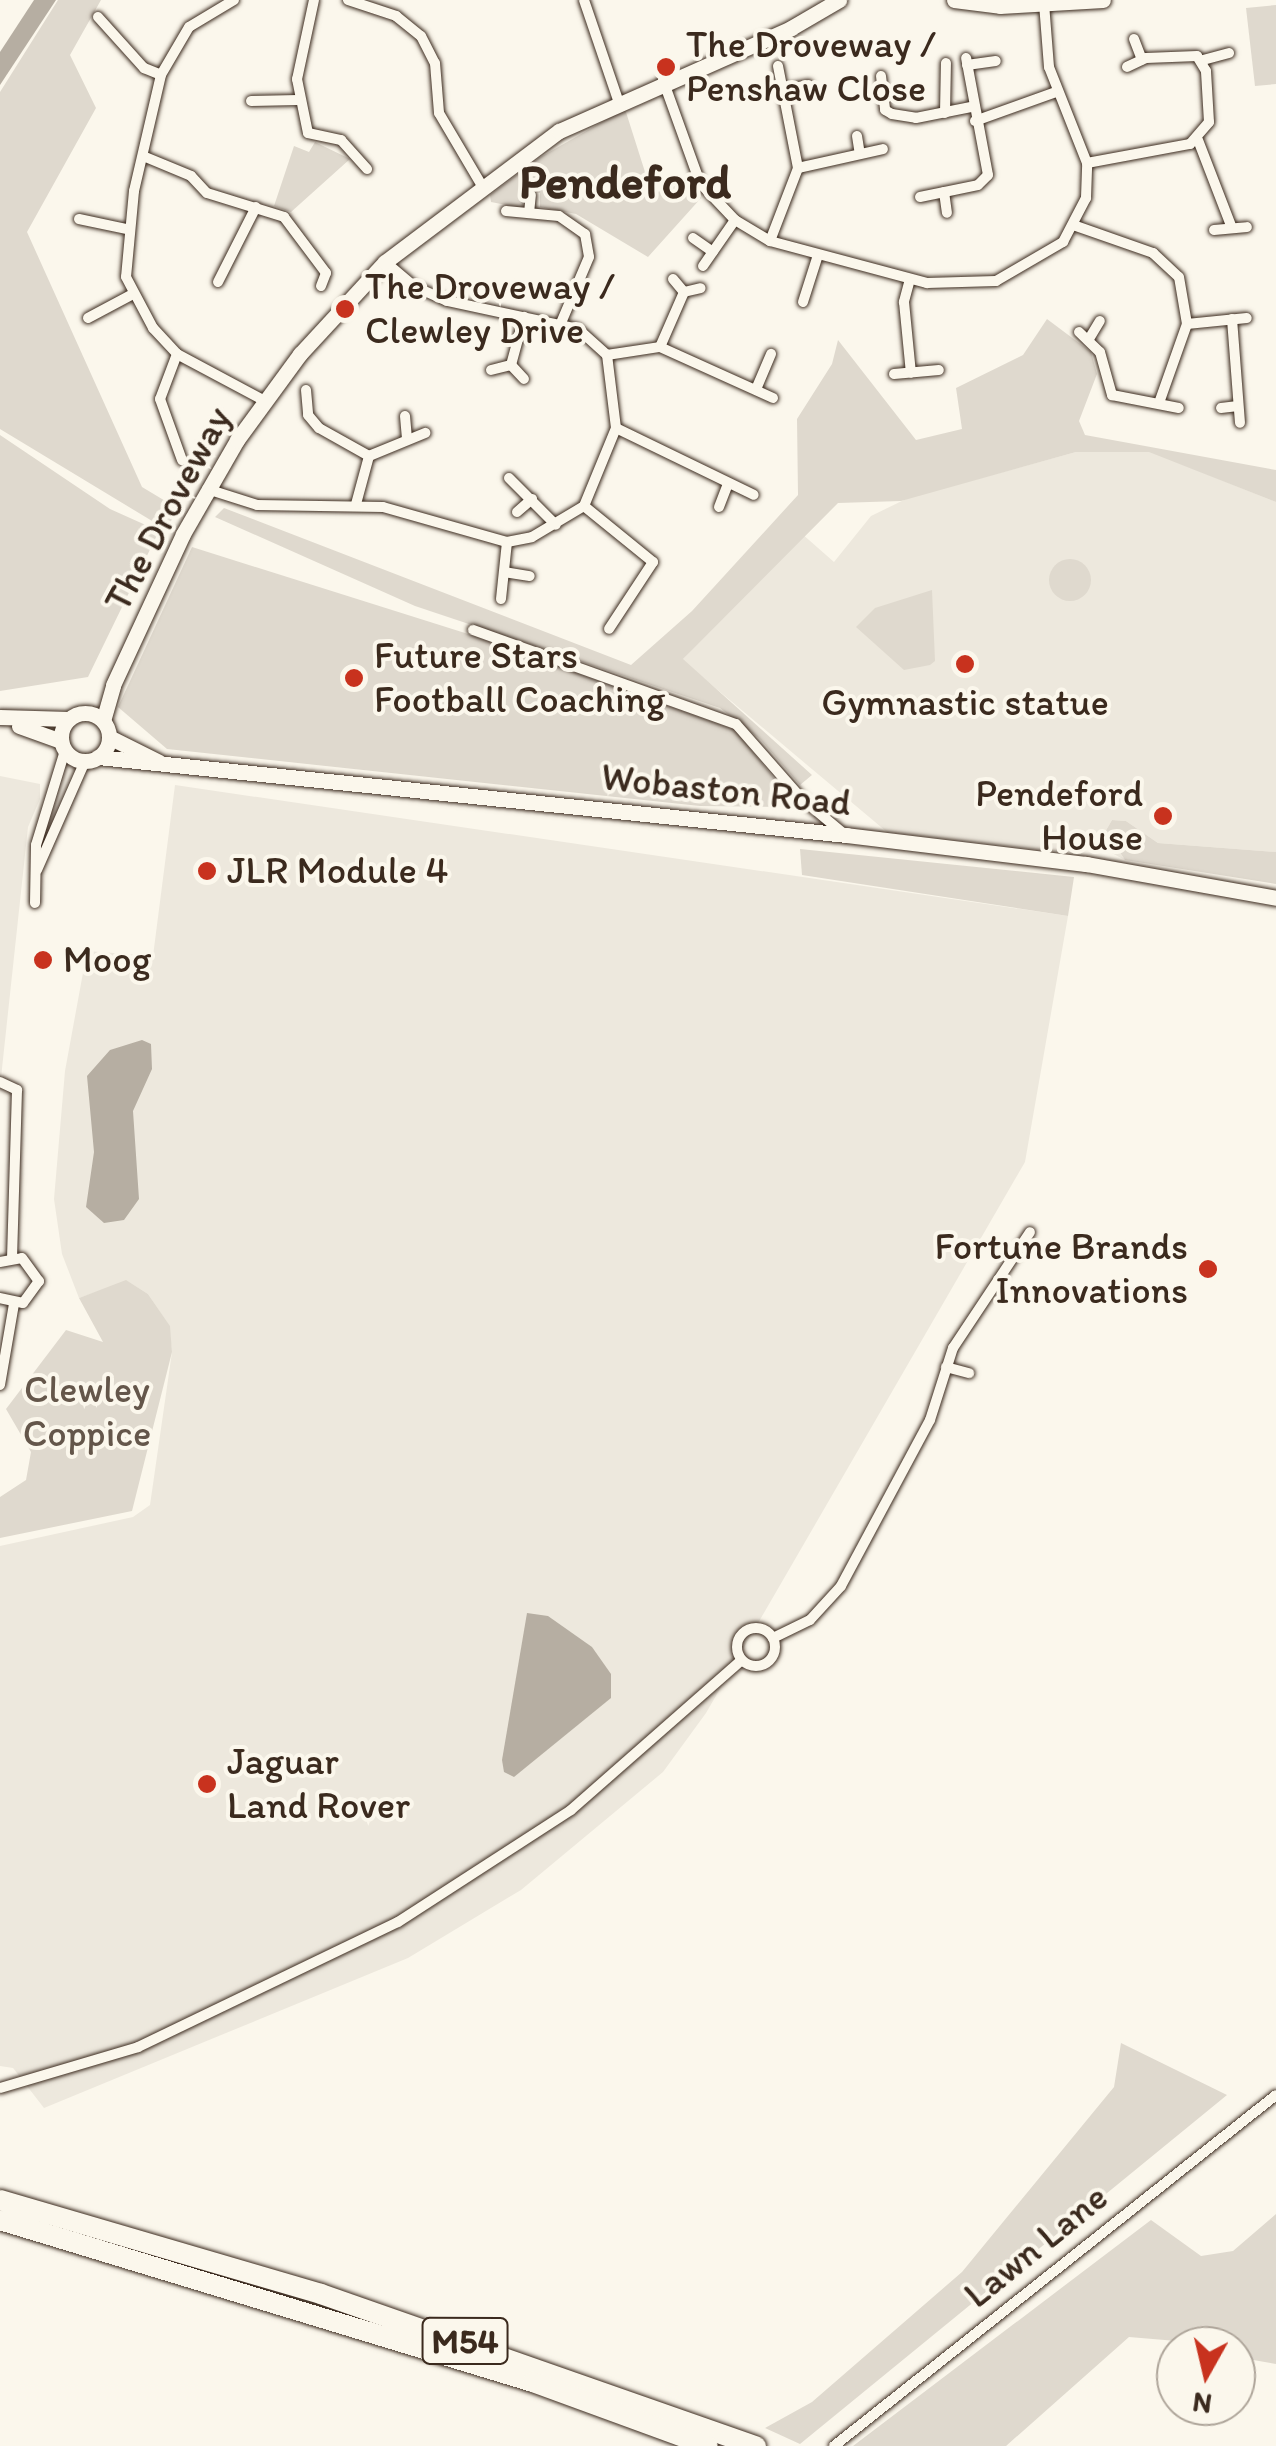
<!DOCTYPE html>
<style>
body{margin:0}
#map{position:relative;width:1276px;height:2446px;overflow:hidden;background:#fbf7ec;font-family:Itim,sans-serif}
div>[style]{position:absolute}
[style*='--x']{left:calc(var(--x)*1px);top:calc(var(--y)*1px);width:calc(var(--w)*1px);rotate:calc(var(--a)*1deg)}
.built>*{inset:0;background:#ede8dd}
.green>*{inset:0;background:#dfd9ce}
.round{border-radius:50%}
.water>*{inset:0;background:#b6aea2}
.roads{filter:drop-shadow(0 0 2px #3b2a1e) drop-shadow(0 0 2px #3b2a1e)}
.street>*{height:10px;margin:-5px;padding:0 5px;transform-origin:5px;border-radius:5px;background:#fbf7ec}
.street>.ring{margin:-5px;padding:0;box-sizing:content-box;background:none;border:10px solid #fbf7ec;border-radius:50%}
.secondary>*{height:15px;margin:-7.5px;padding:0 7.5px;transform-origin:7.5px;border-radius:7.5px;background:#fbf7ec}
.secondary>.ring{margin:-7.5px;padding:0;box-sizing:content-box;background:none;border:15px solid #fbf7ec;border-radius:50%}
.highway>*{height:20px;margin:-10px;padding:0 10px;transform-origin:10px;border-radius:10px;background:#fbf7ec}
.dots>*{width:28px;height:28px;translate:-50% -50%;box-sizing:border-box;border:5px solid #fbf7ec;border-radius:50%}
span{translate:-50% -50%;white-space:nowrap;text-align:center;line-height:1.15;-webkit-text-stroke:8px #fbf7ec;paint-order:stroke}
.shield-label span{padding:2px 8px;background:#fbf7ec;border:2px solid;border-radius:8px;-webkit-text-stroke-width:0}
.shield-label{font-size:35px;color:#3b2a1e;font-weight:700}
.poi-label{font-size:38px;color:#3b2a1e}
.left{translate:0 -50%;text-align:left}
.right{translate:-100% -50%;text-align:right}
.street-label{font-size:38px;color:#3b2a1e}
.park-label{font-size:38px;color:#64564a}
.district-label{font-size:48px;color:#3b2a1e;font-weight:700}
.north{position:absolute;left:1156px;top:2326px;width:100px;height:100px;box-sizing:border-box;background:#fbf7ec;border:2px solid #aea59a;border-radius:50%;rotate:188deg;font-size:28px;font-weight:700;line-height:40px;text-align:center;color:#3b2a1e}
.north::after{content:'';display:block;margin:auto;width:35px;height:45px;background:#c8321e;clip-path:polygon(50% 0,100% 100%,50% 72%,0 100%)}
</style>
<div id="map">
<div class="built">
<div style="clip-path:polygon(1149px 451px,1276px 502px,1276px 852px,1158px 843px,1126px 821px,1112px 820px,1101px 839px,1115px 845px,1125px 860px,1078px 835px,1060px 852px,887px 832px,682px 660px,801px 533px,834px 562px,871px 516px,908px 498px,1076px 452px)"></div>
<div style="clip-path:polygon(0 776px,40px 784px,40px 799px,28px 827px,0 1087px)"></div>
<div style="clip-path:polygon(175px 785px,1068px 916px,1025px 1162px,706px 1713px,663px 1772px,521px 1890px,408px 1958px,44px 2108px,13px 2068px,0 2066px,0 1546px,133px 1517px,150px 1505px,172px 1352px,169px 1325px,148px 1294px,127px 1281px,79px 1298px,62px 1254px,54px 1199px,65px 1071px,87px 951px,153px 956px)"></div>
</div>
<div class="green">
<div style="clip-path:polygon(58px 0,101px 0,70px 55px,96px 108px,27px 232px,142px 487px,177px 508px,167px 530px,0 429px,0 92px)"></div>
<div style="clip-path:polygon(1276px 5px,1276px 84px,1255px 86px,1246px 8px)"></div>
<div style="clip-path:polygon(625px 109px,652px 194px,690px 180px,701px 198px,648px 257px,576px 214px,540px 207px,540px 193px,526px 191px,522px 208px,491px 202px,490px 195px,539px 158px)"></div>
<div style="clip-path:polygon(315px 142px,350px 159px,291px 212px,274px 206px,294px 146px,309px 152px)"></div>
<div style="clip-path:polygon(1047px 319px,1091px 352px,1097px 374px,1079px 421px,1085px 435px,1276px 470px,1276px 502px,1149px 452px,1076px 452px,901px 501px,838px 503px,683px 659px,812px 775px,800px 785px,760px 739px,720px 708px,415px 606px,215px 517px,224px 508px,631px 665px,692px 611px,798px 495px,797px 419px,832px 364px,838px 340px,916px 440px,962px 429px,956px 388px,1023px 355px)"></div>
<div style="clip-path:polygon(0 435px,110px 509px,159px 531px,88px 677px,0 691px)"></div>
<div style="clip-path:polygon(192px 547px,465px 633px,735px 730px,786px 793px,787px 807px,700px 806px,167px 749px,118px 707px)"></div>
<div class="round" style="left:1049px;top:559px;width:42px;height:42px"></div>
<div style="clip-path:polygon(932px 590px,935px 661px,930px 665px,904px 670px,856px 627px,875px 608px)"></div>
<div style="clip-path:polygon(1112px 820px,1126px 821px,1158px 843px,1276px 852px,1276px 884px,1125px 860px,1115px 845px,1101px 839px)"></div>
<div style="clip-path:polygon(800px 849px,1074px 877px,1068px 916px,802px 875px)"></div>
<div style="clip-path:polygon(126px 1280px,148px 1294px,170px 1326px,172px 1352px,132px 1511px,0 1538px,0 1497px,26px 1480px,31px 1452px,6px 1409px,66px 1330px,103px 1342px,79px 1298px)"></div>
<div style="clip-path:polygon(1121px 2043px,1227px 2095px,800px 2444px,765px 2428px,812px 2402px,962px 2272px,1114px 2087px)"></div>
<div style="clip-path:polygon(1276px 2214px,1276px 2364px,1236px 2357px,1236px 2346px,1129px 2337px,1006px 2446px,853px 2446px,1151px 2220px,1201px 2256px,1233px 2251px)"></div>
</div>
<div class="water">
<div style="clip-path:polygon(34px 0,56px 0,0 85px,0 52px)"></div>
<div style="clip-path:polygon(142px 1040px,151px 1044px,152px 1069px,133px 1111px,139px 1199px,124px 1220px,104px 1223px,86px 1207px,94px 1152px,87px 1076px,110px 1050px)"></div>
<div style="clip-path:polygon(527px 1613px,548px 1616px,592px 1647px,611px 1674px,611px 1698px,514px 1777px,504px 1772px,502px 1760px)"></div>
</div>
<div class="roads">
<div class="street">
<div style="--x:234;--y:0;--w:52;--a:149"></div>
<div style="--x:189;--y:27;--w:56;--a:120.3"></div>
<div style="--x:161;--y:75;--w:119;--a:103.1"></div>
<div style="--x:134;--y:191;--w:86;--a:95.3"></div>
<div style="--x:126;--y:277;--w:58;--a:62.1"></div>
<div style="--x:153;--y:328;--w:35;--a:47"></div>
<div style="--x:177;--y:354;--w:100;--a:28.1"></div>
<div style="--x:314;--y:0;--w:81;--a:102.1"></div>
<div style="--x:297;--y:79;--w:55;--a:78.5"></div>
<div style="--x:308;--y:133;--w:34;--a:12"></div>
<div style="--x:341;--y:140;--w:39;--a:48"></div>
<div style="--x:348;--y:0;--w:51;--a:18.4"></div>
<div style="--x:396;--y:16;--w:32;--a:39"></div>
<div style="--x:421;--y:36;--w:30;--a:63"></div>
<div style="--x:435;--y:63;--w:50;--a:85.4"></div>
<div style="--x:439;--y:113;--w:82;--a:59.4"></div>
<div style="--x:584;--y:0;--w:106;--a:71.2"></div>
<div style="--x:98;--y:17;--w:69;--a:48"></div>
<div style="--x:144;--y:68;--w:18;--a:22"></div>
<div style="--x:1134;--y:39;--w:22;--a:69"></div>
<div style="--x:1203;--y:60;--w:27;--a:-15"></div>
<div style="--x:967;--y:65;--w:29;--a:-8"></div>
<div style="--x:881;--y:76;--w:34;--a:83"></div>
<div style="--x:885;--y:110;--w:8;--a:30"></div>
<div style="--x:892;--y:114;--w:24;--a:9"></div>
<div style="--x:916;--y:118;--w:56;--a:-11.3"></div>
<div style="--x:663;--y:80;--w:109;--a:70.2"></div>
<div style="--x:700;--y:183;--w:51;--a:46.6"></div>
<div style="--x:735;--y:220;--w:41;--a:31"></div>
<div style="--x:770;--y:241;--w:163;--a:15"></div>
<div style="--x:927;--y:283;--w:69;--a:-1.7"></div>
<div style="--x:996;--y:281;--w:78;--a:-30.2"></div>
<div style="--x:1063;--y:242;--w:50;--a:-62.4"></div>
<div style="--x:1086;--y:198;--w:35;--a:-88"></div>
<div style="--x:1087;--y:163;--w:103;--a:-111.6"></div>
<div style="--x:1049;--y:67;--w:63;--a:-94.5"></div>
<div style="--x:783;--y:90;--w:26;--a:-11"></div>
<div style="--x:251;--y:101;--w:47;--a:-1.2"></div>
<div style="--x:945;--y:113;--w:50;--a:-88.9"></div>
<div style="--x:975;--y:121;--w:86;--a:-19.7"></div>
<div style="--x:857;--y:136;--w:18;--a:81"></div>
<div style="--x:1198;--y:140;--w:94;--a:68.9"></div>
<div style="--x:143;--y:156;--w:52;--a:22.6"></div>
<div style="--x:191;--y:176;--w:23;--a:47"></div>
<div style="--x:207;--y:193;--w:81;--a:17.3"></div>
<div style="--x:284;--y:217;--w:70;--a:53.1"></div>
<div style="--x:326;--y:273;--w:14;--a:111"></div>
<div style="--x:1087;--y:163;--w:105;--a:-10.5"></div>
<div style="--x:1190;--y:144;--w:29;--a:-49"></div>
<div style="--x:1209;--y:122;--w:51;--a:-93.4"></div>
<div style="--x:1206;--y:71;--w:17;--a:-121"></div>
<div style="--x:1197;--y:56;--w:51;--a:177.8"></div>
<div style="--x:1146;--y:58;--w:21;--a:155"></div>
<div style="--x:798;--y:168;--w:87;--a:-12.6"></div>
<div style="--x:944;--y:192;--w:21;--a:82"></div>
<div style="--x:920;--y:197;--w:59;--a:-11.7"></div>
<div style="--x:978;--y:185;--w:14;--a:-45"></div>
<div style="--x:988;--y:175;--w:119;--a:-100.6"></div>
<div style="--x:506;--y:211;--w:53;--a:5.4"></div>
<div style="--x:559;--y:216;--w:32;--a:35"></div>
<div style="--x:585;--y:234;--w:23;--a:80"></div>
<div style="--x:589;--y:257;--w:72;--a:113"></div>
<div style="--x:529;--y:213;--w:18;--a:-84"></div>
<div style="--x:79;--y:219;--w:49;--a:11.8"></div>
<div style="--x:1076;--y:226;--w:82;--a:19.3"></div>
<div style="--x:1153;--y:253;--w:35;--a:43"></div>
<div style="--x:1179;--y:277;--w:48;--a:80.3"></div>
<div style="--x:1187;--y:324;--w:84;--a:109.5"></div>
<div style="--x:1214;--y:230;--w:33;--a:-5"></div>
<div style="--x:693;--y:238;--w:24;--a:35"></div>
<div style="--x:770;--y:241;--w:78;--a:-69"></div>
<div style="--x:798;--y:168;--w:104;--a:-101.1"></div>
<div style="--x:703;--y:266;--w:56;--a:-55.2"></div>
<div style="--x:673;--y:279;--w:17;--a:50"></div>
<div style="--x:684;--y:292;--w:17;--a:-13"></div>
<div style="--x:910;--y:279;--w:24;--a:105"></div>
<div style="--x:904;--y:302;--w:71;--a:84.4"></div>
<div style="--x:218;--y:282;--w:84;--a:-63.1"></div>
<div style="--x:803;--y:302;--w:49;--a:-72.3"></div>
<div style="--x:88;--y:318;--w:51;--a:-28.1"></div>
<div style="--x:1232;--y:319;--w:104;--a:85.6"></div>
<div style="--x:1187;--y:324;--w:60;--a:-5.7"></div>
<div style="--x:1079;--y:332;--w:29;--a:44"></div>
<div style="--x:1100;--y:352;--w:45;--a:74.4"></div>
<div style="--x:1112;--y:395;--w:68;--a:11"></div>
<div style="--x:1089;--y:339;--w:21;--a:-59"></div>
<div style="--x:660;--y:347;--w:60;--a:-66.4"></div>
<div style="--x:177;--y:354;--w:48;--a:110.7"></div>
<div style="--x:160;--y:399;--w:65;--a:70.2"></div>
<div style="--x:607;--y:355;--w:54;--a:-8.6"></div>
<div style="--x:660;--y:347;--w:124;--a:24.3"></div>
<div style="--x:511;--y:365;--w:50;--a:-74.8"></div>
<div style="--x:491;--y:370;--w:21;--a:-14"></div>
<div style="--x:511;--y:365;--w:19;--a:47"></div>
<div style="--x:894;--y:374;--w:45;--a:-5.1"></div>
<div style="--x:757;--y:387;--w:36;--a:-67"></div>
<div style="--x:306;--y:390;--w:25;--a:85"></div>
<div style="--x:308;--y:415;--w:17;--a:50"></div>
<div style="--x:319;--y:428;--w:57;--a:29.2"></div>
<div style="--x:1221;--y:408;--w:17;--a:-7"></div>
<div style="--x:405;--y:416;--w:21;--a:85"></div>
<div style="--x:616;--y:428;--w:153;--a:25.9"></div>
<div style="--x:509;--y:478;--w:66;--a:45"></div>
<div style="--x:207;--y:489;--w:52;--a:17.7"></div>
<div style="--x:257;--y:505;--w:126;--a:0.9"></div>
<div style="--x:383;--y:507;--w:129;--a:15.8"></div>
<div style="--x:507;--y:542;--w:25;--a:-11"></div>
<div style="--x:532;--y:537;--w:61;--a:-30.8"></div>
<div style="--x:584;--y:506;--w:84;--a:-67.7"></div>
<div style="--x:616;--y:428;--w:74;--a:-97"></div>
<div style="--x:607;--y:355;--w:39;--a:-138"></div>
<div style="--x:578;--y:329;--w:134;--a:-167.9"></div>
<div style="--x:447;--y:301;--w:35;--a:-156"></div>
<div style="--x:415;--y:287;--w:39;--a:-140"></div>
<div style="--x:356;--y:504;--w:50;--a:-74.8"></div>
<div style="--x:369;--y:456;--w:61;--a:-22.3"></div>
<div style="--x:584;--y:506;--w:89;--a:39.1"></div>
<div style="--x:653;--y:562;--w:80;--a:123.3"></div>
<div style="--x:719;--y:507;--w:22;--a:-69"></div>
<div style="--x:517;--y:512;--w:20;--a:-41"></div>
<div style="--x:504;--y:572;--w:26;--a:9"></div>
<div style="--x:501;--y:599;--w:57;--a:-84"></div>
<div style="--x:473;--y:630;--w:279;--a:19.7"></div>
<div style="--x:736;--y:724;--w:98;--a:48.7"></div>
<div style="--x:801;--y:798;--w:56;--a:39.9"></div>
<div style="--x:37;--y:870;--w:119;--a:-66.2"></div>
<div style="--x:35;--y:903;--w:58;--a:-89"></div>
<div style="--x:36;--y:845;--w:98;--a:-72.9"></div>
<div style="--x:0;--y:1082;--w:19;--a:25"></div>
<div style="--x:17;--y:1090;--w:167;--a:91.7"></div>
<div style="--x:0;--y:1262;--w:22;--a:-10"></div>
<div style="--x:22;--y:1258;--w:29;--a:54"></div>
<div style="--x:39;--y:1281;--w:27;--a:126"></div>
<div style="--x:23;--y:1303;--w:24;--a:-168"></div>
<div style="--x:946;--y:1367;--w:24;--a:15"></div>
<div style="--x:0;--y:1385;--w:82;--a:-80.2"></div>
<div class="ring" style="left:737px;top:1628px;width:28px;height:28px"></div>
<div style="--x:773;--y:1638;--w:41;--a:-25.9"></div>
<div style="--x:810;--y:1620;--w:46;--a:-47.6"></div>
<div style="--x:841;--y:1586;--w:188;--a:-61.8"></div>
<div style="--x:930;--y:1420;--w:76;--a:-72.3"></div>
<div style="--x:953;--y:1348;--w:139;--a:-56.4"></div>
<div style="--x:0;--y:2088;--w:144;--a:-16.5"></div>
<div style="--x:138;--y:2047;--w:288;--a:-25.7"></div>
<div style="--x:398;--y:1922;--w:206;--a:-32.9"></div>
<div style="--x:571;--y:1810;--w:227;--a:-41.3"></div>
<div style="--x:834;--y:2446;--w:564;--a:-38.45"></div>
</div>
<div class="secondary">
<div style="--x:954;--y:0;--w:46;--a:7.4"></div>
<div style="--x:1000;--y:6;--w:103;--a:-3.3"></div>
<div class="ring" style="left:61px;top:713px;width:33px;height:33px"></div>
<div style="--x:0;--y:717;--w:69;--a:1.7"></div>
<div style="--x:103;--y:721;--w:37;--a:-74"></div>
<div style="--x:113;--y:685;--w:166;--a:-65.1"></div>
<div style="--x:183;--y:534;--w:108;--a:-60.1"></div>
<div style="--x:237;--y:440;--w:107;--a:-53.8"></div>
<div style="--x:300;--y:354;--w:125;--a:-47.3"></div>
<div style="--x:385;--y:262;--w:218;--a:-37"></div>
<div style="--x:559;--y:131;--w:254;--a:-23.9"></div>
<div style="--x:791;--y:28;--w:56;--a:-30.3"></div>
<div style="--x:19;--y:726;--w:45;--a:19.7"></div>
<div style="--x:109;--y:737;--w:56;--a:26.6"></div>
<div style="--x:98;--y:757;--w:752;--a:5.95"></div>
<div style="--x:846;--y:835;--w:242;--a:6.9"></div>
<div style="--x:1086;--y:864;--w:193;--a:10.1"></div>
</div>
<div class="highway">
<div style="--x:0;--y:2200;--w:334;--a:16.3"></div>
<div style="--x:321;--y:2294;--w:461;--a:19.3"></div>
<div style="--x:0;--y:2220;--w:557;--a:16.91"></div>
<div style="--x:533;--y:2382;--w:186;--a:20.1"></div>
</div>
</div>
<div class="dots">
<div style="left:666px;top:67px;background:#c8321e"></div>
<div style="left:345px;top:309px;background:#c8321e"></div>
<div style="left:965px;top:664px;background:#c8321e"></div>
<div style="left:354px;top:678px;background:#c8321e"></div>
<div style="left:1163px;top:816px;background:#c8321e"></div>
<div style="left:207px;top:871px;background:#c8321e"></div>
<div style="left:43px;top:960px;background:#c8321e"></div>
<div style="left:1208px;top:1269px;background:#c8321e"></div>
<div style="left:207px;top:1784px;background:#c8321e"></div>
</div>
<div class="shield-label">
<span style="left:465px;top:2341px">M54</span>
</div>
<div class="poi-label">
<span class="left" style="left:686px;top:67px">The Droveway /<br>Penshaw Close</span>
<span class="left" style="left:365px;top:309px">The Droveway /<br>Clewley Drive</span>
<span class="left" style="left:374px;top:678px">Future Stars<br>Football Coaching</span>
<span style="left:965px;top:703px">Gymnastic statue</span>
<span class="right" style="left:1143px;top:816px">Pendeford<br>House</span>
<span class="left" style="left:227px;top:871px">JLR Module 4</span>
<span class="left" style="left:63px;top:960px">Moog</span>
<span class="right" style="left:1188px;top:1269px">Fortune Brands<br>Innovations</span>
<span class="left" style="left:227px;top:1784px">Jaguar<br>Land Rover</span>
</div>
<div class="street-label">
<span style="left:168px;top:509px;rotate:-62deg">The Droveway</span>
<span style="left:726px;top:790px;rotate:6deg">Wobaston Road</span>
<span style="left:1036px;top:2246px;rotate:-39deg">Lawn Lane</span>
</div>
<div class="park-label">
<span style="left:87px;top:1412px">Clewley<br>Coppice</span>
</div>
<div class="district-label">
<span style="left:625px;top:182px">Pendeford</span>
</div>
<div class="north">N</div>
</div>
